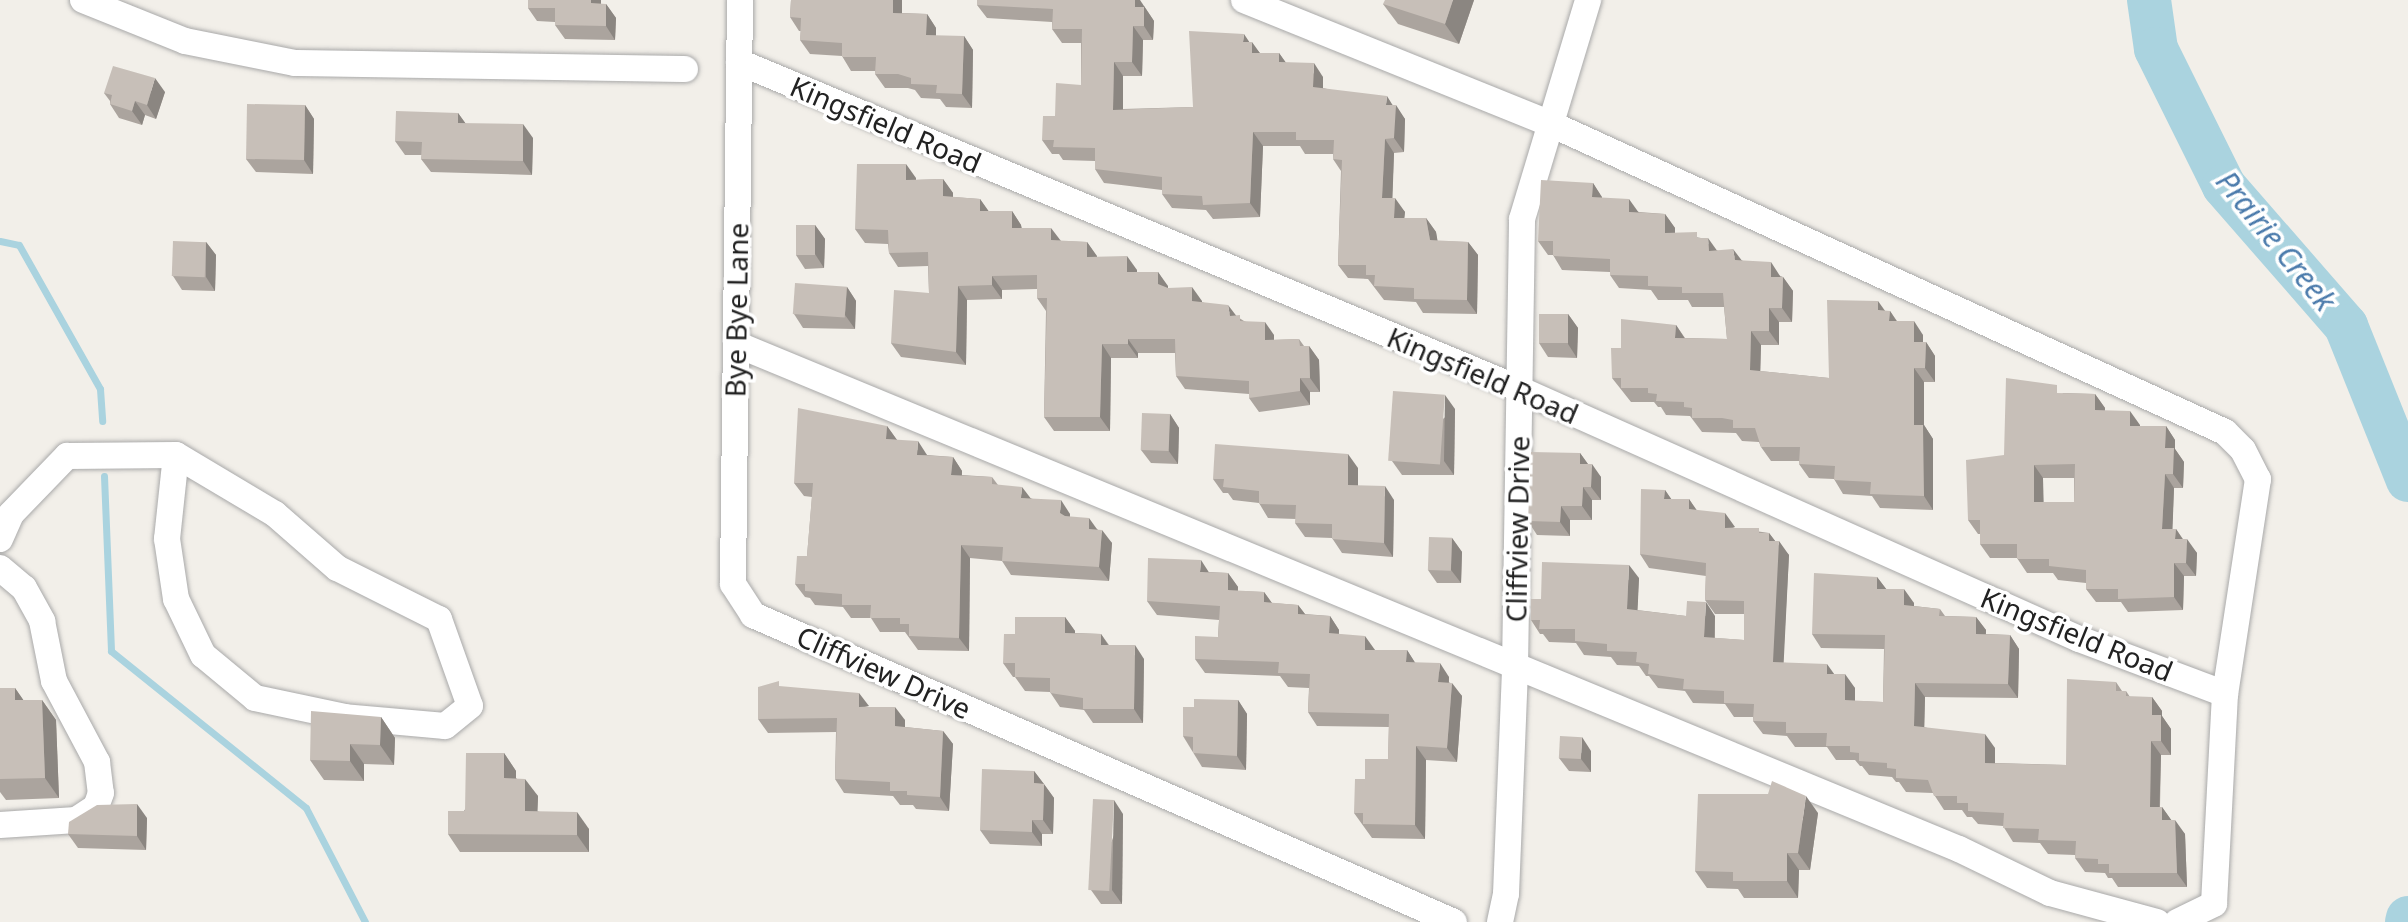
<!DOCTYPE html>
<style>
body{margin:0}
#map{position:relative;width:2408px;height:922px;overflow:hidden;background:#f2efe9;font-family:"Noto Sans",sans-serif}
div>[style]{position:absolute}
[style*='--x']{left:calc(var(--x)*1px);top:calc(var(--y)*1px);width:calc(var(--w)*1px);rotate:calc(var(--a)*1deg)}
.stream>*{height:7px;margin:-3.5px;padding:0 3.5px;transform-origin:3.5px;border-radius:3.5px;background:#aad3df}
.river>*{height:44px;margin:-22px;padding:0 22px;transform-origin:22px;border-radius:22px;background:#aad3df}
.roads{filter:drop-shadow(0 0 2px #a9a9a9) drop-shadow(0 0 2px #a9a9a9)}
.minor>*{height:26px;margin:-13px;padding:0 13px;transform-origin:13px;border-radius:13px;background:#fff}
.wall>*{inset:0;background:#aba49e}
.shaded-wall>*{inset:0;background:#8b8681}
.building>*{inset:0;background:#c7bfb8;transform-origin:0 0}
span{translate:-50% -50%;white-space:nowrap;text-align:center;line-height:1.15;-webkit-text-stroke:7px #fff;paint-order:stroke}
.street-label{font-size:28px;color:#222}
.water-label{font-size:30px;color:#4a7aab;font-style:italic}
</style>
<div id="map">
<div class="stream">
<div style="--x:0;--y:241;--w:19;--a:12"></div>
<div style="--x:19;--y:245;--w:165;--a:60.6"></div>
<div style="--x:100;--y:389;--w:32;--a:86"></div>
<div style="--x:104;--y:476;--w:175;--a:87.7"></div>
<div style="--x:111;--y:651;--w:250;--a:38.8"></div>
<div style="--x:306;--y:808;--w:128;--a:62.6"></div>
</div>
<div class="river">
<div style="--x:2149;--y:0;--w:49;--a:81.9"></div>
<div style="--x:2156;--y:49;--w:153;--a:63.6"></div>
<div style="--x:2224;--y:186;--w:186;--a:48.9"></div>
<div style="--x:2346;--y:326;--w:166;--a:68.1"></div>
<div style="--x:2407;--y:922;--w:4;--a:-76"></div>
</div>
<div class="roads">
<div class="minor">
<div style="--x:83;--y:0;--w:110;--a:21.9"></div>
<div style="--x:185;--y:41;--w:112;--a:11.3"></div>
<div style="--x:295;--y:63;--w:390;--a:0.9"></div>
<div style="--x:740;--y:0;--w:584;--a:90.69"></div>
<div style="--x:733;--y:584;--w:37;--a:57"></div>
<div style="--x:753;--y:615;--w:765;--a:23.65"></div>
<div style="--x:1244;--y:0;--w:331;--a:22"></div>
<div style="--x:1551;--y:124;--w:741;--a:24.56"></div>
<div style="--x:2225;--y:432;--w:25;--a:45"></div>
<div style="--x:2243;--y:450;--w:33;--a:63"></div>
<div style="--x:2258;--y:479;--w:218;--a:98.7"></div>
<div style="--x:2225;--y:694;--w:210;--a:93"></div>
<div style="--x:2214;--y:904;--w:41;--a:154.1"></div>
<div style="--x:739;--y:62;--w:846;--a:22.74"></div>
<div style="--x:1519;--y:389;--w:613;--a:24.06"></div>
<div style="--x:2079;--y:639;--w:156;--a:20.6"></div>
<div style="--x:736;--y:344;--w:1323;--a:22.44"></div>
<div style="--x:1959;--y:849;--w:101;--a:25.8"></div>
<div style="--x:2050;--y:893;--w:111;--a:15.2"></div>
<div style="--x:0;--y:539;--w:27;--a:-66"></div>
<div style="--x:11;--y:514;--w:81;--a:-46"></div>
<div style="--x:67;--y:456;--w:109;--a:-0.5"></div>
<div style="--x:176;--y:455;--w:115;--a:30.8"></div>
<div style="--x:275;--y:514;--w:82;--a:41.1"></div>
<div style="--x:337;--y:568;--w:114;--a:26.6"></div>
<div style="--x:439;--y:619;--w:92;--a:70.4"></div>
<div style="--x:470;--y:706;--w:32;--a:141"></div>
<div style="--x:445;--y:726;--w:100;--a:-174.9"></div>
<div style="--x:345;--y:717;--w:92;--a:-168.1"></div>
<div style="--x:255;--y:698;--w:67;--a:-140.4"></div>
<div style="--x:203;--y:655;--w:62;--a:-115.7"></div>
<div style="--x:176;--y:599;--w:61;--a:-98.5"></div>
<div style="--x:167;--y:539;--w:84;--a:-83.9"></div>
<div style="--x:0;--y:568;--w:31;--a:40"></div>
<div style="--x:24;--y:588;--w:38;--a:61"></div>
<div style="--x:42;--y:621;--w:61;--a:78.7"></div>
<div style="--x:54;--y:681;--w:92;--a:62"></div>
<div style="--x:97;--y:762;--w:31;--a:83"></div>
<div style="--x:101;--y:793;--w:15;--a:110"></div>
<div style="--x:96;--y:807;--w:24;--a:147"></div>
<div style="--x:76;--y:820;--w:76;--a:176.2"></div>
<div style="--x:1500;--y:922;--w:29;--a:-78"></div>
<div style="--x:1506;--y:894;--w:226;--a:-87.7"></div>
<div style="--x:1515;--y:668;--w:449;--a:-89.1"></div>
<div style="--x:1522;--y:219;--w:229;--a:-73.2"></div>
</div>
</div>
<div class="wall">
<div style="clip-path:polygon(528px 0,601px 0,601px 4px,606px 4px,616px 18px,615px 40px,565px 39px,555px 25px,555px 22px,537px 21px,528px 8px)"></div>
<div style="clip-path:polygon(791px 0,902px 0,902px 13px,927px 14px,936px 28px,936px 36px,964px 36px,973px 50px,972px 108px,946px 107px,940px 99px,921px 98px,915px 90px,908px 88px,885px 88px,875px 74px,875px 71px,851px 71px,842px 56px,810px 54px,800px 40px,801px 31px,799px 31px,790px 17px)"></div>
<div style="clip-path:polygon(1474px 0,1459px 44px,1398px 24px,1383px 4px)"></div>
<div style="clip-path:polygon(977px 5px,1144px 6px,1154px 21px,1153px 40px,1143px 40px,1142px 76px,1123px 76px,1123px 109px,1193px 107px,1249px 42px,1260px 53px,1279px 53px,1286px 63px,1323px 77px,1323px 88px,1393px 105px,1405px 119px,1404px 152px,1394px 153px,1392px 198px,1405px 212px,1404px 218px,1426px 218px,1436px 232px,1437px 241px,1468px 242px,1478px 255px,1477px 314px,1423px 313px,1416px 302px,1384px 300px,1368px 279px,1348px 278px,1338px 265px,1341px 171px,1333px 159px,1333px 154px,1305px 154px,1300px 146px,1263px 146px,1260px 217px,1213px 219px,1206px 210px,1172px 208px,1162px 194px,1162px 190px,1104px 183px,1095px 169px,1095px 161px,1063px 160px,1059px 154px,1052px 154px,1042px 140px,1055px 116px,1081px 85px,1081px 43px,1062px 43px,1052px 29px,1052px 22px,987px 18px)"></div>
<div style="clip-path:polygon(165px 92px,156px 119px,145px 115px,142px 125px,119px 118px,110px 104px,110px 101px,104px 93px)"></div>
<div style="clip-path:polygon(305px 105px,314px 119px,313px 174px,256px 172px,246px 159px)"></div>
<div style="clip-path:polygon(458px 113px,466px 124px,533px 138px,532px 175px,431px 172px,421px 159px,422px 155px,405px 155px,395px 141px)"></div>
<div style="clip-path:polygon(916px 178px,916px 180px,943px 179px,953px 193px,953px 197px,980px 199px,988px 211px,1012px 211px,1021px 225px,1022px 228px,1060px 241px,1087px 242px,1097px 257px,1137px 270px,1137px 272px,1158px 272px,1168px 288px,1236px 316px,1244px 321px,1274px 335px,1274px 340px,1299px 339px,1304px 346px,1309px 346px,1319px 360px,1320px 392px,1310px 392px,1310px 405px,1259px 412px,1249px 398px,1249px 394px,1185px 389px,1176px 376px,1175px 353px,1138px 353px,1138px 358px,1111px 358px,1110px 431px,1054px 431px,1044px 417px,1046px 311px,1037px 298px,1037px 289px,1002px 290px,1002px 299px,967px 300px,966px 365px,901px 357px,891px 343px,929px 293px,928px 266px,898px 267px,889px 253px,888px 244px,865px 243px,855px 229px)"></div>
<div style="clip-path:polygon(1593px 183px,1602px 198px,1639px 212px,1665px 214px,1675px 228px,1675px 233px,1701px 238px,1716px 250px,1783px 277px,1793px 291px,1792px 322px,1779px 322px,1779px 345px,1761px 345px,1760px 371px,1829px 378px,1885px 311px,1890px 311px,1897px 321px,1923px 335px,1923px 342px,1926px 342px,1935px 356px,1935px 382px,1924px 382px,1924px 425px,1933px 439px,1933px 510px,1880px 508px,1872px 496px,1843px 494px,1834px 479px,1809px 478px,1799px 464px,1799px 461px,1771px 461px,1761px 447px,1759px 442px,1742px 441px,1736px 433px,1702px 432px,1690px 416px,1666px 415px,1661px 407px,1658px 407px,1654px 402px,1631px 402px,1612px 378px,1621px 348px,1676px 325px,1685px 338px,1727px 339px,1724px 307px,1692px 307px,1688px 300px,1658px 300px,1651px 290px,1619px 288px,1610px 275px,1610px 272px,1562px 270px,1553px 255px,1548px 255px,1538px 241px)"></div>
<div style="clip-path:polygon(815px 225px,825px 239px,824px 268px,805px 269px,796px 255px)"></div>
<div style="clip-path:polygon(206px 242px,216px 255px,215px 291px,182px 290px,173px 276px)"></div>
<div style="clip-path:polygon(847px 287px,856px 301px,855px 329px,803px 328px,794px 314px)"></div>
<div style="clip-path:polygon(1568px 314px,1578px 328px,1577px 358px,1548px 357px,1539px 343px)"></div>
<div style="clip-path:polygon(evenodd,2063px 393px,2095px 394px,2105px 408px,2105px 411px,2140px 426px,2166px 426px,2175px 440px,2175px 449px,2184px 462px,2183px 488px,2174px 488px,2172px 529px,2176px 529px,2183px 539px,2197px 553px,2196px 576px,2184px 576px,2183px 610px,2128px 612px,2121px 602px,2096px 602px,2086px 589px,2086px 583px,2058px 580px,2053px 573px,2027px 573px,2017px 558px,1990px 558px,1980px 544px,1980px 534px,1978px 534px,1968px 520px,2063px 393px,2043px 478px,2074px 478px,2074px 502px,2043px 502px,2043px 478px)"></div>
<div style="clip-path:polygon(1455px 409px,1454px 475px,1402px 475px,1392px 461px)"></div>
<div style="clip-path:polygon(1170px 414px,1179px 428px,1178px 464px,1151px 463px,1141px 450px)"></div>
<div style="clip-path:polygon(887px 426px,897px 440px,927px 455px,953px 457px,962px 471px,962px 475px,992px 477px,998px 485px,1070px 514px,1070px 517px,1097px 529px,1112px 543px,1109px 581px,1011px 575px,1002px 561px,970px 558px,969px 651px,918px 650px,905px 632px,880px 632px,871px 618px,851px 618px,843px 607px,815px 605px,810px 598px,805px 597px,795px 584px,807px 556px,812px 497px,804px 496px,794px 483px)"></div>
<div style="clip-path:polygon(1580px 453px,1588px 464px,1601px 477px,1601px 500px,1592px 500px,1592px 520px,1570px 520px,1570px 536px,1537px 535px,1528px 521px)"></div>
<div style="clip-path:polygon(1358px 468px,1358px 486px,1394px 500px,1393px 557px,1342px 553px,1332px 538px,1305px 537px,1295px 523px,1296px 519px,1268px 518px,1259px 503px,1233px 500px,1228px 493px,1223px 493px,1213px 479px)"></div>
<div style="clip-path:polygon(1665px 490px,1671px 499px,1689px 499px,1696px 510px,1735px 528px,1769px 533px,1775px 541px,1789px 555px,1783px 663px,1834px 674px,1855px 688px,1855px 701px,1883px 702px,1884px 649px,1821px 648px,1812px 634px,1877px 577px,1886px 589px,1914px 603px,1914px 606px,1940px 609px,1945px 616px,1976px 617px,1986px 630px,1986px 634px,2010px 635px,2019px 649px,2018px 698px,1925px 697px,1924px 727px,1995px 748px,1995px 763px,2066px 765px,2116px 682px,2122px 691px,2126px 691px,2130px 697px,2152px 697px,2162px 711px,2162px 716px,2171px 729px,2171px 755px,2161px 755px,2160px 807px,2162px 807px,2171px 820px,2185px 834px,2187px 887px,2118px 887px,2112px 878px,2108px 878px,2105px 873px,2085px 872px,2075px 858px,2075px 855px,2048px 854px,2040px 843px,2013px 842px,2003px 826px,1978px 824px,1972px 817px,1967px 817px,1962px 810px,1944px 810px,1933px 793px,1906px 792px,1899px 782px,1896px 782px,1892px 777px,1869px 775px,1862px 766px,1860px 766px,1855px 760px,1836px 760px,1827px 747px,1795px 747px,1787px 736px,1763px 734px,1753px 721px,1753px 717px,1734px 717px,1725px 704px,1693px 703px,1685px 691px,1658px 688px,1649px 676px,1646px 676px,1639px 666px,1617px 665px,1611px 657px,1584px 655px,1576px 643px,1549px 642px,1543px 634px,1540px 634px,1531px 620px,1541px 599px,1639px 578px,1637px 610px,1686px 616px,1715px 616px,1715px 638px,1744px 640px,1744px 614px,1715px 614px,1705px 600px,1706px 576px,1649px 568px,1640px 554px)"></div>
<div style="clip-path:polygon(1452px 538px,1462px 552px,1461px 583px,1437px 583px,1428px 570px)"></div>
<div style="clip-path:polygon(1209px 572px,1228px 573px,1238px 587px,1238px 591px,1264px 592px,1272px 603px,1298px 605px,1305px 614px,1330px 616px,1339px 630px,1339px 634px,1375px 650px,1407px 650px,1415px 663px,1449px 677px,1449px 682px,1462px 696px,1457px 762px,1426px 760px,1425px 839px,1372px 838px,1354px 813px,1365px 779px,1388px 759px,1389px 727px,1317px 726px,1308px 712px,1309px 688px,1288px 687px,1280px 676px,1205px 673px,1195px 659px,1218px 637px,1219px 620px,1157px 615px,1147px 601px)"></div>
<div style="clip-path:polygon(1065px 617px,1075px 631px,1075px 633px,1101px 634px,1109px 645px,1144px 659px,1143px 723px,1093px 723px,1084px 710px,1060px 707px,1050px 692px,1025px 691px,1015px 677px,1013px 677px,1003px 663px,1015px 634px)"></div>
<div style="clip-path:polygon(783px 687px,869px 707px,905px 720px,905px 727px,943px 731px,953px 744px,949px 811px,916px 809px,913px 805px,900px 805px,893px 796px,844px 793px,835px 779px,836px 732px,768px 733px,758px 719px)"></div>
<div style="clip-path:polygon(0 688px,15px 688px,23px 700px,42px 700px,56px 720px,59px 798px,6px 800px,0 792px)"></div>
<div style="clip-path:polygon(1238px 700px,1247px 714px,1246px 770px,1202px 767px,1183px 736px,1194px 707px)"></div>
<div style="clip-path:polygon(381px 717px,395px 738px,394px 765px,364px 764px,364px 781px,324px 780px,310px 760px)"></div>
<div style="clip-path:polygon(1591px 751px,1591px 772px,1569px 771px,1559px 758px)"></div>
<div style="clip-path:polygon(504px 753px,516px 771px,516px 778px,538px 796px,537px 811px,589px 829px,589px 852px,460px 852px,448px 834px)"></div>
<div style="clip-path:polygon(1034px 771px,1054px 798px,1053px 834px,1042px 834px,1042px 846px,990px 844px,980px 830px)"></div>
<div style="clip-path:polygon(1818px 813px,1810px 870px,1799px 870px,1798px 898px,1744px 898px,1738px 889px,1707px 888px,1695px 871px)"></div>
<div style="clip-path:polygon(1123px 814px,1122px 904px,1101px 904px,1091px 890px)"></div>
<div style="clip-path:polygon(147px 818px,146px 850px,78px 848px,68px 834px)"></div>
</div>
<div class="shaded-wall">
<div style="clip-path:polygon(591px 0,601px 0,601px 17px,591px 3px)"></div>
<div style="clip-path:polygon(893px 0,902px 0,902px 27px,893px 13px)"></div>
<div style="clip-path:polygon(1135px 0,1140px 0,1154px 21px,1153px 40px,1144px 26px,1135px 7px)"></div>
<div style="clip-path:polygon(1453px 0,1474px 0,1459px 44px,1445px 24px)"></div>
<div style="clip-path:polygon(606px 4px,616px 18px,615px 40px,606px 26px)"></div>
<div style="clip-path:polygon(927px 14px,936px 28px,936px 49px,926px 35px)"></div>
<div style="clip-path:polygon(1133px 26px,1143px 40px,1142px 76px,1132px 62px)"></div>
<div style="clip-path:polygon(1244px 34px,1252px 46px,1252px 42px,1262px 56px,1262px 67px,1243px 42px)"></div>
<div style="clip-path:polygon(964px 36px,973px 50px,972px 108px,962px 94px)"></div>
<div style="clip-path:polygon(1279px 53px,1289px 67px,1279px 62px)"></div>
<div style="clip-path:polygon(1114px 62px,1123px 76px,1123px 124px,1113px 110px)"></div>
<div style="clip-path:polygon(1314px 63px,1323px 77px,1323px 101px,1313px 87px)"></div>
<div style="clip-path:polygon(155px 78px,165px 92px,156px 119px,147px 105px)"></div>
<div style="clip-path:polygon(1387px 96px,1395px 109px,1396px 105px,1405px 119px,1404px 152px,1394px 138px,1386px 105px)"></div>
<div style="clip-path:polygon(135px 101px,145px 115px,142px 125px,132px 111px)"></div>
<div style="clip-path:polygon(305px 105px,314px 119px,313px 174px,304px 160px)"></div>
<div style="clip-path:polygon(458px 113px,468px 127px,458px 123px)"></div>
<div style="clip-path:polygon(523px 124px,533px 138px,532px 175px,523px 161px)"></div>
<div style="clip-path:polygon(1253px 132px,1263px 146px,1260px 217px,1250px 203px)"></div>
<div style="clip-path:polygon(1385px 139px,1394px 153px,1392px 211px,1382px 198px)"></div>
<div style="clip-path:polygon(906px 164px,916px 178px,916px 194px,906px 180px)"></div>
<div style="clip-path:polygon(943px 179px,953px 193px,953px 210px,943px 196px)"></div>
<div style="clip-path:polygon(1593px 183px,1602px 197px,1602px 211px,1592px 197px)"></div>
<div style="clip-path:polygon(1395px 198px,1405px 212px,1403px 232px,1394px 218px)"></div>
<div style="clip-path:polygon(980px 199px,990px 213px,980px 211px)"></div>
<div style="clip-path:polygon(1629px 199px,1639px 213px,1629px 212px)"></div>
<div style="clip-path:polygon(1012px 211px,1021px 225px,1022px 242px,1012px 228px)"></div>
<div style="clip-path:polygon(1665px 214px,1675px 228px,1675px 247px,1665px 233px)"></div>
<div style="clip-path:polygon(1426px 218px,1436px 232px,1440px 254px,1430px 240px)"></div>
<div style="clip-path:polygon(815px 225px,825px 239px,824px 268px,815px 254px)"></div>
<div style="clip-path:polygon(1051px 228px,1061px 241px,1051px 240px)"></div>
<div style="clip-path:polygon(1708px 238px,1718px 252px,1709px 251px)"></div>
<div style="clip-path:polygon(206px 242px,216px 255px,215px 291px,206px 277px)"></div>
<div style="clip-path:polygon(1087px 242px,1097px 256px,1097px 271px,1087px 257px)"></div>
<div style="clip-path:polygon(1468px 242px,1478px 255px,1477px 314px,1467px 300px)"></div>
<div style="clip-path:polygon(1733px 249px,1743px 262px,1735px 260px)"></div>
<div style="clip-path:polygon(1127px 256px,1137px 270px,1137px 286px,1127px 272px)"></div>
<div style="clip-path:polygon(1771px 262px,1780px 276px,1780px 291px,1771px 277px)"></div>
<div style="clip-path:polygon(1158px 272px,1168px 286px,1168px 297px,1158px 284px)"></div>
<div style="clip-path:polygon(992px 276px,1002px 290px,1002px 299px,992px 285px)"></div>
<div style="clip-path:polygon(1783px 277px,1793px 291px,1792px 322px,1782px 308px)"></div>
<div style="clip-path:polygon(958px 286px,967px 300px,966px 365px,956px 352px)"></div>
<div style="clip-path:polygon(847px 287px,856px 301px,855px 329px,845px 315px)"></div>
<div style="clip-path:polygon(1192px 287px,1202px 301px,1202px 315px,1192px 301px)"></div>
<div style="clip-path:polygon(1878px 301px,1888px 315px,1878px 310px)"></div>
<div style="clip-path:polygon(1228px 305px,1238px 318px,1230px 316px)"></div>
<div style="clip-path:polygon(1769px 308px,1779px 322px,1779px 345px,1769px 331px)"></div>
<div style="clip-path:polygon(1890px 311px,1899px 325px,1889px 321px)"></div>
<div style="clip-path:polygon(1568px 314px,1578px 328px,1577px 358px,1568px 344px)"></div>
<div style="clip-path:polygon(1914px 321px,1923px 335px,1923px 356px,1914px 342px)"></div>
<div style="clip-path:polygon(1265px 322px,1274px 335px,1274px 354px,1265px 340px)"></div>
<div style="clip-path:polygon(1676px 325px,1685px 339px,1675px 338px)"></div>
<div style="clip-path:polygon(1751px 331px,1761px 345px,1760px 384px,1750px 370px)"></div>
<div style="clip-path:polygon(1128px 339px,1138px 353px,1138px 358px,1128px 344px)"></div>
<div style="clip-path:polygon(1926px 342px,1935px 356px,1935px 382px,1925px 368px)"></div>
<div style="clip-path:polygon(1102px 344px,1111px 358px,1110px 431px,1100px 417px)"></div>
<div style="clip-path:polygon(1309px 346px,1319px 360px,1320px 392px,1310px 378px)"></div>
<div style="clip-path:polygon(1914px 368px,1924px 382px,1924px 425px,1933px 439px,1933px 510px,1924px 496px,1914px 425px)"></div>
<div style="clip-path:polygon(1300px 378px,1310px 392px,1310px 405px,1300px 391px)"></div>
<div style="clip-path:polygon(2095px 394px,2105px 408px,2104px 424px,2095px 410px)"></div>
<div style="clip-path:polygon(1445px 395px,1455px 409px,1454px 475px,1444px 461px)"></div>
<div style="clip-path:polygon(2130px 411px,2140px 425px,2140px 439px,2130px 426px)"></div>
<div style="clip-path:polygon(1170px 414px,1179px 428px,1178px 464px,1168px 450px)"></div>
<div style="clip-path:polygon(887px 426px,897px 440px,886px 439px)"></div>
<div style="clip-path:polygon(2166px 426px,2175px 440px,2175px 449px,2184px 462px,2183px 488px,2173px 474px,2165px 448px)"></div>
<div style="clip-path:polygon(918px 441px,927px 455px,917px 455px)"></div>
<div style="clip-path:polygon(1580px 453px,1590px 467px,1580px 464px)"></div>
<div style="clip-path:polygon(1348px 454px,1358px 468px,1358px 499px,1348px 485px)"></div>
<div style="clip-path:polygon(953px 457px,962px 471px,961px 489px,951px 475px)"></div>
<div style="clip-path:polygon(1592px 464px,1601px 477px,1601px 500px,1591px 487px)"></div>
<div style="clip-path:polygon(2034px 465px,2043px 478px,2044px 515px,2034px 502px)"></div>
<div style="clip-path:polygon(2165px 474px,2174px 488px,2172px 543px,2162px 529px)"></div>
<div style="clip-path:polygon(1385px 486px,1394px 500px,1393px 557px,1384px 543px)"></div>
<div style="clip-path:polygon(1022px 487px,1032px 500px,1021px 498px)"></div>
<div style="clip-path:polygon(1583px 487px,1592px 500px,1592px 520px,1582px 506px)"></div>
<div style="clip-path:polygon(1665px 490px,1674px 503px,1664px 499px)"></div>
<div style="clip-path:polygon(1689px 499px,1698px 512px,1689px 509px)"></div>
<div style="clip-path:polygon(1061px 500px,1070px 514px,1069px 526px,1060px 513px)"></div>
<div style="clip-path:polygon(1561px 506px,1570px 520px,1570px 536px,1560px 522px)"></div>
<div style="clip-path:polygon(1725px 513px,1735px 527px,1725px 528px)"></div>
<div style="clip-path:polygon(1089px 518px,1099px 532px,1089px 529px)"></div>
<div style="clip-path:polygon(2176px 529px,2185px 543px,2175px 539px)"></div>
<div style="clip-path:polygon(1102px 530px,1112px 543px,1109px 581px,1099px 567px)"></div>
<div style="clip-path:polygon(1769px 533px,1779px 546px,1779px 541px,1789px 555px,1783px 676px,1773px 662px)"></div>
<div style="clip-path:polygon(1452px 538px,1462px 552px,1461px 583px,1451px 570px)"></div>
<div style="clip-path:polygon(2187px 539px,2197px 553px,2196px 576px,2186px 563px)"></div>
<div style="clip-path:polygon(961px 545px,970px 558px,969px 651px,959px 638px)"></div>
<div style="clip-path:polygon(1201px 560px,1210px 574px,1200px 572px)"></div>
<div style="clip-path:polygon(2174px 563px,2184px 576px,2183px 610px,2174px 597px)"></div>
<div style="clip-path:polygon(1629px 565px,1639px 578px,1637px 623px,1627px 609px)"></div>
<div style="clip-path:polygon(1228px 573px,1238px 587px,1237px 604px,1228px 590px)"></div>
<div style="clip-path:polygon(1877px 577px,1887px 590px,1877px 589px)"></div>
<div style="clip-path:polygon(1904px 589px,1914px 603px,1914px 619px,1904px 605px)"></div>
<div style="clip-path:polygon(1264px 592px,1274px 606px,1264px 602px)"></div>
<div style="clip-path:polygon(1706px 602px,1715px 616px,1714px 651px,1704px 637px)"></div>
<div style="clip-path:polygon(1298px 605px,1308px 618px,1298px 614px)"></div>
<div style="clip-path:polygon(1330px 616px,1339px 630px,1338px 647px,1329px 633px)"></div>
<div style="clip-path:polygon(1065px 617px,1075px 631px,1075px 647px,1065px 633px)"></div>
<div style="clip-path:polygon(1976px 617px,1986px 630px,1985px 648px,1976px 634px)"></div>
<div style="clip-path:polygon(1101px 634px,1110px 648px,1101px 645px)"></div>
<div style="clip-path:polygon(2010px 635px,2019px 649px,2018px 698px,2008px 684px)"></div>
<div style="clip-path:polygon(1365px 636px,1375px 650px,1374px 664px,1365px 650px)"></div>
<div style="clip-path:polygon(1135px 645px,1144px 659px,1143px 723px,1134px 709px)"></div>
<div style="clip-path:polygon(1407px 650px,1416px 664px,1406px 662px)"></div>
<div style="clip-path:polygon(1440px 663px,1449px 677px,1448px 696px,1438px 682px)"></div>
<div style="clip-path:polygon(1827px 664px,1837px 678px,1827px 674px)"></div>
<div style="clip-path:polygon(1845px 674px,1855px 688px,1855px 714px,1845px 700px)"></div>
<div style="clip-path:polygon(1452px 683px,1462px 696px,1457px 762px,1447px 748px)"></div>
<div style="clip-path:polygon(1915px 683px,1925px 697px,1924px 740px,1914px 726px)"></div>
<div style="clip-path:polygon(15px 688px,29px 708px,15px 700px)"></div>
<div style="clip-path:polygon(859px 693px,869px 706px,859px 707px)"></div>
<div style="clip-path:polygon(2152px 697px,2162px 711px,2162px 716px,2171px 729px,2171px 755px,2161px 741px,2152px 715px)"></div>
<div style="clip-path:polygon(42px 700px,56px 720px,59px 798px,45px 778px)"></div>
<div style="clip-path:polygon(1238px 700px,1247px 714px,1246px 770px,1237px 756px)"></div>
<div style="clip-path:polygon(895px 707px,905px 720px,905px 740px,895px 726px)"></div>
<div style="clip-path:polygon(381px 717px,395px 738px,394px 765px,380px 745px)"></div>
<div style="clip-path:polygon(943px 731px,953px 744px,949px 811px,940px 797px)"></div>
<div style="clip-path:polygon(1985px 734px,1995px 748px,1995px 777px,1985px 763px)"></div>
<div style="clip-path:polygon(1582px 737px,1591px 751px,1591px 772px,1581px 759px)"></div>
<div style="clip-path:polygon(2151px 741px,2161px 755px,2159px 821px,2150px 807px)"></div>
<div style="clip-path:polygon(350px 744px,364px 764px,364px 781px,350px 761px)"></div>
<div style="clip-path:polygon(1416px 746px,1426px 760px,1425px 839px,1415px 825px)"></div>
<div style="clip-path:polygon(504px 753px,516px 771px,516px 796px,504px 778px)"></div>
<div style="clip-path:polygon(1034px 771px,1044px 784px,1034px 783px)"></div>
<div style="clip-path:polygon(525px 779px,538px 796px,537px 829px,525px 811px)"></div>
<div style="clip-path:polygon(1044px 784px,1054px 798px,1053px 834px,1043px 820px)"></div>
<div style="clip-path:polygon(1806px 796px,1818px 813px,1810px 870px,1798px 853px)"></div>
<div style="clip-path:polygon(1114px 800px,1123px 814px,1122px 904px,1112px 890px)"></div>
<div style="clip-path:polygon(137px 804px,147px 818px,146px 850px,137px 836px)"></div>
<div style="clip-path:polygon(2162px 807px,2172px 821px,2162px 820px)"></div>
<div style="clip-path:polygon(577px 812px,589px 829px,589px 852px,577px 835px)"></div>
<div style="clip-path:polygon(1032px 820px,1042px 834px,1042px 846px,1032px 832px)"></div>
<div style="clip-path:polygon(2175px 820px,2185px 834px,2187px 887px,2177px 873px)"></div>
<div style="clip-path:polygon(1787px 853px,1799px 870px,1798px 898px,1787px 881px)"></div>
</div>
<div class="building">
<div style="clip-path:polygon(528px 0,591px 0,591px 3px,606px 4px,606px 26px,555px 25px,555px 8px,528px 8px)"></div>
<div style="clip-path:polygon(791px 0,893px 0,893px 13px,927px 14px,926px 35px,964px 36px,962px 94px,936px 93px,937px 85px,911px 84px,911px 78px,898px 74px,875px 74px,876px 57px,842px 57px,842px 43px,800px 40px,801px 18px,790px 17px)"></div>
<div style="clip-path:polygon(977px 0,1135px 0,1135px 7px,1144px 7px,1144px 26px,1133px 26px,1132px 62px,1114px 62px,1113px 110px,1193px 107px,1189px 31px,1244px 34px,1243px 42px,1252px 42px,1252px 53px,1279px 53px,1279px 62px,1314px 63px,1313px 87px,1387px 96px,1386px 105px,1396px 105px,1394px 138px,1385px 139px,1382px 198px,1395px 198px,1394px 218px,1426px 218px,1430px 240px,1468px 242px,1467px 300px,1414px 299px,1414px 288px,1374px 286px,1375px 275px,1366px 275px,1366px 265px,1338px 265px,1342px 160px,1333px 159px,1334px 140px,1296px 140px,1296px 132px,1253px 132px,1250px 203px,1203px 205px,1202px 196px,1162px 194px,1162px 177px,1095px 169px,1095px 148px,1053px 147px,1054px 140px,1042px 140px,1043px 116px,1055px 116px,1056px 83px,1081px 85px,1082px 29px,1052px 29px,1053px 9px,977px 5px)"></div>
<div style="clip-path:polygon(1385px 0,1453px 0,1445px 24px,1383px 4px)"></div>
<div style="clip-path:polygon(113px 66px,155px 78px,147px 105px,135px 101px,132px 111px,110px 104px,112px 95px,104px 93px)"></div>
<div style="left:305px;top:105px;width:55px;height:58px;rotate:91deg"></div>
<div style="clip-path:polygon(396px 111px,458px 113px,458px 123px,523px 124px,523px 161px,421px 159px,422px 142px,395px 141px)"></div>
<div style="clip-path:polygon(857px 164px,906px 164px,906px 180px,943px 179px,943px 196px,980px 199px,980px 211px,1012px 211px,1012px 228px,1051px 228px,1051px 240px,1087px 242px,1087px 257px,1127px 256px,1127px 272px,1158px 272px,1158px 284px,1168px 288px,1192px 287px,1192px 301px,1228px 305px,1230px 316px,1240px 315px,1240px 321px,1265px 322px,1265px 340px,1299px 339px,1300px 346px,1309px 346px,1310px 378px,1300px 378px,1300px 391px,1249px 398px,1249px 381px,1176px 376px,1175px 339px,1128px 339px,1128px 344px,1102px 344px,1100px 417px,1044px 417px,1047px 298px,1037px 298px,1037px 275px,992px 276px,992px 285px,958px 286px,956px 352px,891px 343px,894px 290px,929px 293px,928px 252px,889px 253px,888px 230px,855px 229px)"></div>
<div style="clip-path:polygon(1541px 180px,1593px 183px,1592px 197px,1629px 199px,1629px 212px,1665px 214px,1665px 233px,1697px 232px,1697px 238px,1708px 238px,1709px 251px,1733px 249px,1735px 260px,1771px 262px,1771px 277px,1783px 277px,1782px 308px,1769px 308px,1769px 331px,1751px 331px,1750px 370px,1829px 378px,1827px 300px,1878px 301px,1878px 310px,1890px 311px,1889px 321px,1914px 321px,1914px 342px,1926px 342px,1925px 368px,1914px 368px,1914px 425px,1923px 425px,1924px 496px,1870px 494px,1871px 482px,1834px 480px,1835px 466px,1799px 464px,1800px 447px,1761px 447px,1755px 428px,1733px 428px,1733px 420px,1722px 418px,1692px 418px,1692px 408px,1684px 407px,1684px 402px,1656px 401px,1657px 394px,1648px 393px,1648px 388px,1621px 388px,1621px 378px,1612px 378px,1611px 348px,1621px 348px,1621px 319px,1676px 325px,1675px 338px,1727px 339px,1723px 293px,1682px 293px,1682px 287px,1648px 286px,1648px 276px,1610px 275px,1610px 259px,1553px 256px,1553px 241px,1538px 241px)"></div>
<div style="left:796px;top:225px;width:19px;height:30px"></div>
<div style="left:173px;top:241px;width:33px;height:35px;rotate:2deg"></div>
<div style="left:795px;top:283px;width:52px;height:31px;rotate:4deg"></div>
<div style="left:1539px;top:314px;width:29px;height:29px"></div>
<div style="clip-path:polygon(evenodd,2006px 378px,2057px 385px,2057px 393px,2095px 394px,2095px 410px,2130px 411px,2130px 426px,2166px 426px,2165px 448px,2174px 448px,2173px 474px,2165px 474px,2162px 529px,2176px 529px,2175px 539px,2187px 539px,2186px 563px,2174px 563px,2174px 597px,2118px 599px,2118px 589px,2086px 589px,2086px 570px,2049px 566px,2049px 559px,2017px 559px,2017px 544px,1980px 544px,1980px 520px,1968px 520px,1966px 460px,2004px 455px,2006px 378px,2075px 464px,2074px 502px,2034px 502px,2034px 465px,2075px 464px)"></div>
<div style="left:1393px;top:391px;width:52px;height:70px;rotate:4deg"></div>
<div style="clip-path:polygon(798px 408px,887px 426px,886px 439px,918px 441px,917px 455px,953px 457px,951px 475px,992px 477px,992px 484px,1022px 487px,1021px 498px,1061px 500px,1060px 513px,1065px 516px,1089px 518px,1089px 529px,1102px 530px,1099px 567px,1002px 561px,1003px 547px,961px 545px,959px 638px,909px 636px,909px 624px,900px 624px,900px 618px,870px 618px,871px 605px,842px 605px,842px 594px,805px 591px,805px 584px,795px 584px,797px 556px,807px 556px,813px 483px,794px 483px)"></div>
<div style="left:1142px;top:413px;width:28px;height:37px;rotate:2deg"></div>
<div style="clip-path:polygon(1215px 444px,1348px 454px,1348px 485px,1385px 486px,1384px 543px,1332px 539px,1332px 524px,1295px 523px,1296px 505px,1259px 504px,1259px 491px,1223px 487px,1224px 479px,1213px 479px)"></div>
<div style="clip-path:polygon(1531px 452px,1580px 453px,1580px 464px,1592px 464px,1591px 487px,1583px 487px,1582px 506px,1561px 506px,1560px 522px,1528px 521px)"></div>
<div style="clip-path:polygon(1641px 489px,1665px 490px,1664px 499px,1689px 499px,1689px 509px,1725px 513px,1725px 528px,1759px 528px,1759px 533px,1769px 533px,1769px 541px,1779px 541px,1773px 662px,1827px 664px,1827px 674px,1845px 674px,1845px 700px,1883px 702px,1885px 635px,1812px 634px,1814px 573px,1877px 577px,1877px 589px,1904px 589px,1904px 605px,1940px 609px,1939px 616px,1976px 617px,1976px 634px,2010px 635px,2008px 684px,1915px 683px,1914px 726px,1985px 734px,1985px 763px,2066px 765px,2067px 679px,2116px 682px,2116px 691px,2126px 691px,2126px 696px,2152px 697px,2152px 715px,2161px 715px,2161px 741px,2151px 741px,2150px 807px,2162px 807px,2162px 820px,2175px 820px,2177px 873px,2109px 873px,2109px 864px,2098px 864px,2098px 859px,2075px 858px,2076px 841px,2038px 840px,2039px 829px,2003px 828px,2004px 813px,1968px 811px,1968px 803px,1957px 803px,1957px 796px,1934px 796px,1928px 780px,1896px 778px,1896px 769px,1887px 768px,1887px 763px,1859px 761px,1859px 753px,1850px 752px,1850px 746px,1826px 746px,1827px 733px,1786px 733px,1786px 722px,1753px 721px,1754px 704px,1724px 703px,1724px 691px,1683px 689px,1684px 679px,1648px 674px,1649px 664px,1636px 662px,1637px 652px,1607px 651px,1607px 644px,1575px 641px,1575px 629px,1539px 629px,1540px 620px,1531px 620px,1531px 599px,1541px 599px,1542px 562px,1629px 565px,1627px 609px,1686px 616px,1687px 601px,1706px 602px,1704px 637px,1744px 640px,1744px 601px,1705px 600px,1706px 563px,1640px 554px)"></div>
<div style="left:1429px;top:537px;width:23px;height:33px;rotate:2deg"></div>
<div style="clip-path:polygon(1148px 558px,1201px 560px,1200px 572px,1228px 573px,1228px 590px,1264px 592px,1264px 602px,1298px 605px,1298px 614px,1330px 616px,1329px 633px,1365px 636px,1365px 650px,1407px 650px,1406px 662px,1440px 663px,1438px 682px,1452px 683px,1447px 748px,1416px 746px,1415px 825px,1363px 824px,1363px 813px,1354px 813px,1355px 779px,1365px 779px,1365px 759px,1388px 759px,1389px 714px,1308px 712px,1310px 674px,1278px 673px,1279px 662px,1195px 659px,1195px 636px,1218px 637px,1220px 606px,1147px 601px)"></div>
<div style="clip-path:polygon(1015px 617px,1065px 617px,1065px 633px,1101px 634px,1101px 645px,1135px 645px,1134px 709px,1083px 709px,1083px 698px,1050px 693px,1050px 678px,1015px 677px,1015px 663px,1003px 663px,1004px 634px,1015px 634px)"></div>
<div style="clip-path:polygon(779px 681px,779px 686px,859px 693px,859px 707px,895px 707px,895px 726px,943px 731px,940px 797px,907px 795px,907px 791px,890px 791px,890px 782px,835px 779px,837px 718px,758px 719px,758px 687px)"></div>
<div style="clip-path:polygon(0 688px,15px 688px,15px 700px,42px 700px,45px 778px,0 779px)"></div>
<div style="clip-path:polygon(1194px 699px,1238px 700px,1237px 756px,1193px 753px,1193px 737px,1183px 736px,1183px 707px,1194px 707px)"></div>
<div style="clip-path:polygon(311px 711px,381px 717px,380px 745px,350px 744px,350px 761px,310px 760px)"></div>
<div style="left:1560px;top:736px;width:22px;height:22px;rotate:3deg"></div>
<div style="clip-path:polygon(466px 753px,504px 753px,504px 778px,525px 779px,525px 811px,577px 812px,577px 835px,448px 834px,448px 811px,465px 811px)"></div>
<div style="clip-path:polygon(982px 769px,1034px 771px,1034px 783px,1044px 784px,1043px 820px,1032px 820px,1032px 832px,980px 830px)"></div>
<div style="clip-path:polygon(1772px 781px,1806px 796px,1798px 853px,1787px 853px,1787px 881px,1733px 881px,1733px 872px,1695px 871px,1698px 794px,1768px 794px)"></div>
<div style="left:1093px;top:799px;width:21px;height:91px;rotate:3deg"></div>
<div style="clip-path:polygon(137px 804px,137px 836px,68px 834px,69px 822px,97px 805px)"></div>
</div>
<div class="street-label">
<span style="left:886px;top:124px;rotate:23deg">Kingsfield Road</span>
<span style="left:736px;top:310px;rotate:-89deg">Bye Bye Lane</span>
<span style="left:1483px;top:375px;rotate:23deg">Kingsfield Road</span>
<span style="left:1517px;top:529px;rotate:-89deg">Cliffview Drive</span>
<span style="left:2077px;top:634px;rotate:22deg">Kingsfield Road</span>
<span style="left:884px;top:672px;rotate:24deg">Cliffview Drive</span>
</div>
<div class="water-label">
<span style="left:2276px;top:241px;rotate:51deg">Prairie Creek</span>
</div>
</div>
